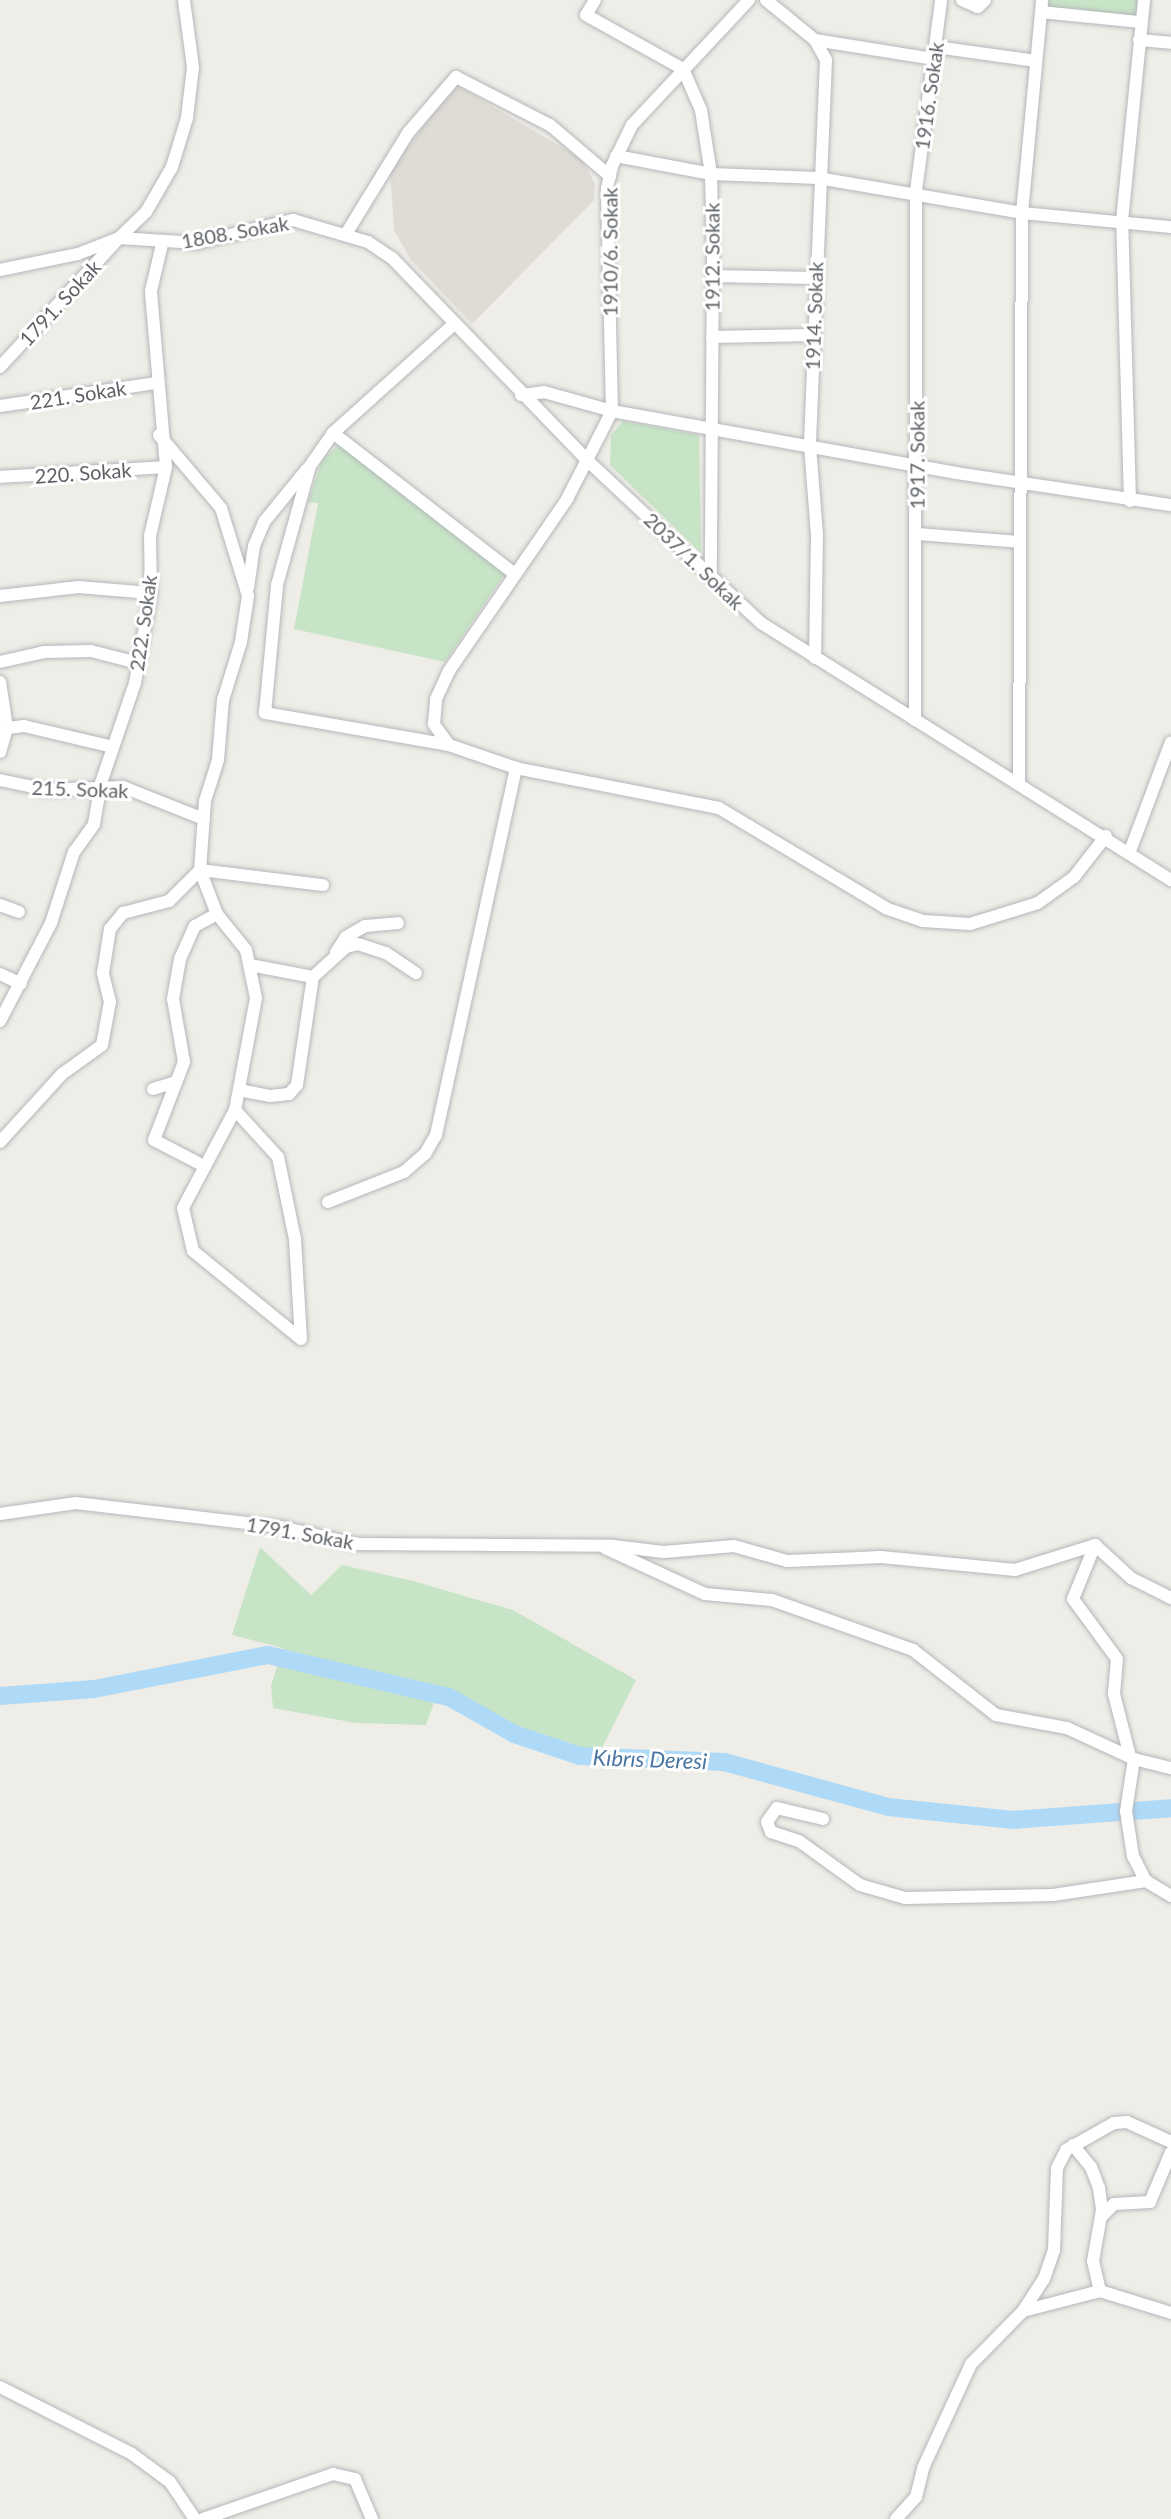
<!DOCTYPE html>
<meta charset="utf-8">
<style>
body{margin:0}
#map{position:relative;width:1171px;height:2519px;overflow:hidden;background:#efede7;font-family:Lato,sans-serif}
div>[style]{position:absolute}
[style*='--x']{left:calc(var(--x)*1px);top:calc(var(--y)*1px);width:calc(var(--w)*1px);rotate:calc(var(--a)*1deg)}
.education>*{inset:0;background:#dfdcd5}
.green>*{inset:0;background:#c7e4c6}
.river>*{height:18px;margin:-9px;padding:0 9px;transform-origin:9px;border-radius:9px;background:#aedaf8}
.roads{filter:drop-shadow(0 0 2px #b4b7ba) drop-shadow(0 0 2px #b4b7ba)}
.minor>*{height:12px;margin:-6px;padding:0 6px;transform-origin:6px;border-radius:6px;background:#fff}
span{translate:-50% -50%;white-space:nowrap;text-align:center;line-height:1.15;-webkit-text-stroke:6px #fff;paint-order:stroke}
.street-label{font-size:20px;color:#5e6266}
.water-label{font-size:22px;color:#4875a1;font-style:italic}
</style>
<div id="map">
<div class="education">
<div style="clip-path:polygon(456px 85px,582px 159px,595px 184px,594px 200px,472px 324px,411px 260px,394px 230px,390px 169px)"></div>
</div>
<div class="green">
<div style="clip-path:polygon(1049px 0,1139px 0,1135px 16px,1049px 7px)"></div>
<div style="clip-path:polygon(623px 421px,699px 435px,701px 553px,610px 465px,611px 435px)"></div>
<div style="clip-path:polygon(341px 443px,506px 572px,445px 662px,294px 629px,318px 503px,308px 502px,322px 460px)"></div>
<div style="clip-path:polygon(260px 1547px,311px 1595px,342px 1565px,413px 1581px,513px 1610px,636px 1680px,602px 1748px,566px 1750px,439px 1689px,426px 1725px,356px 1723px,273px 1708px,271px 1686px,283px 1648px,232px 1635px)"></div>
</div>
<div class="river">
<div style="--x:0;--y:1696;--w:94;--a:-4.3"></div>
<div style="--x:94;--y:1689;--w:177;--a:-11.1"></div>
<div style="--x:268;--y:1655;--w:186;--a:13.1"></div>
<div style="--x:449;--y:1697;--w:75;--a:29.6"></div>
<div style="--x:514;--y:1734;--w:70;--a:18.4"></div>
<div style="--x:580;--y:1756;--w:144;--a:2.4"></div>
<div style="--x:724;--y:1762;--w:170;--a:15.3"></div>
<div style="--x:888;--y:1807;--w:126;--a:5.9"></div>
<div style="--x:1013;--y:1820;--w:158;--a:-4.3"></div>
</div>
<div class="roads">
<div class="minor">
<div style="--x:595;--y:0;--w:17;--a:121"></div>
<div style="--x:586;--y:15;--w:111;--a:29.1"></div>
<div style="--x:683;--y:69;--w:45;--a:66.3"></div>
<div style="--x:701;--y:110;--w:65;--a:81.1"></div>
<div style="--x:711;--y:174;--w:82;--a:88.6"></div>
<div style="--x:713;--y:256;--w:322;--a:90.4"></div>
<div style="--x:766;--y:0;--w:63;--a:39.2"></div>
<div style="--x:815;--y:40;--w:23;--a:61"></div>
<div style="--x:826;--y:60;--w:386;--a:92.4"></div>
<div style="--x:810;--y:446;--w:88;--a:85.5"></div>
<div style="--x:817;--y:534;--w:124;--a:90.9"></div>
<div style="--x:962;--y:0;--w:17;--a:24"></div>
<div style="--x:978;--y:7;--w:10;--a:-45"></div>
<div style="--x:1041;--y:12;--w:100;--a:5.8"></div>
<div style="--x:815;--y:40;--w:121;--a:9.1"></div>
<div style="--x:1139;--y:40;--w:32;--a:5"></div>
<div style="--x:936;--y:47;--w:101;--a:8"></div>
<div style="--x:616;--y:156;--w:97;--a:10.7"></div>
<div style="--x:711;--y:174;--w:107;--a:2.1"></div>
<div style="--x:818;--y:178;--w:207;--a:9.7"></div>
<div style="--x:1022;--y:213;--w:150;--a:5.4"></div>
<div style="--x:346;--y:234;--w:119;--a:-58.5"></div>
<div style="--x:408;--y:133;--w:74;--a:-49.4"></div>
<div style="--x:456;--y:77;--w:106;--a:27.1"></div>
<div style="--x:550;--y:125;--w:79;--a:40.4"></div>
<div style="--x:0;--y:270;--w:80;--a:-11.6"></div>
<div style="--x:78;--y:254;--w:44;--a:-21.3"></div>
<div style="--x:119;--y:238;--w:37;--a:-44"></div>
<div style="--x:146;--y:212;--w:52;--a:-60"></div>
<div style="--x:172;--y:167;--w:51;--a:-73"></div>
<div style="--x:187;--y:118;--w:51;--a:-83.3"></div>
<div style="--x:193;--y:67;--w:68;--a:-97.7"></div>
<div style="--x:713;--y:276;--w:102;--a:1.1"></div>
<div style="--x:712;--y:337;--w:101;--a:-1.1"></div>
<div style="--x:0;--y:367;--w:176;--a:-47.3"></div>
<div style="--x:119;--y:238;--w:78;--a:3.7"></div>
<div style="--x:197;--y:243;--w:99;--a:-13.5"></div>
<div style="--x:293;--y:220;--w:78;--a:16.3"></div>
<div style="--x:368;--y:242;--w:29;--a:34"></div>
<div style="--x:392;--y:258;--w:284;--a:46"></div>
<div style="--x:589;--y:462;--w:236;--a:43.1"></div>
<div style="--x:761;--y:623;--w:484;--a:32.1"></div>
<div style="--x:521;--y:395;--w:23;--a:-7"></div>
<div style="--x:544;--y:392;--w:71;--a:15.6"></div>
<div style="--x:612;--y:411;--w:223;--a:-91.3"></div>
<div style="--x:607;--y:188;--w:23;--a:-77"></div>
<div style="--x:612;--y:166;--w:46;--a:-64"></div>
<div style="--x:632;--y:125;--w:171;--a:-46.9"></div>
<div style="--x:0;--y:406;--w:157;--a:-8.4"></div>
<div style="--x:333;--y:433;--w:230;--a:37.8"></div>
<div style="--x:159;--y:435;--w:96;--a:49.7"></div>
<div style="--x:221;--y:508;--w:92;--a:72.9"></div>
<div style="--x:248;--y:596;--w:47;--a:98.7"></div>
<div style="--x:241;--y:642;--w:61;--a:107.2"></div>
<div style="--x:223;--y:700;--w:60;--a:94.8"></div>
<div style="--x:218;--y:760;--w:43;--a:107.6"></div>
<div style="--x:205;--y:801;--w:69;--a:94.1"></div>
<div style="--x:200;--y:870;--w:47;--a:68.9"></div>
<div style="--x:217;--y:914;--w:46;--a:51.1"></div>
<div style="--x:246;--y:950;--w:49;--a:78.2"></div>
<div style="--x:256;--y:998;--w:114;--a:100.6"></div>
<div style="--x:235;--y:1110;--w:111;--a:118"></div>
<div style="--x:183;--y:1208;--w:44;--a:76.9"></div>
<div style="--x:193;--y:1251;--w:139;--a:39.2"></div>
<div style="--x:0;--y:477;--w:166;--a:-3.4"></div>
<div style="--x:1130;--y:501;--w:280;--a:-91.6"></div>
<div style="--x:1122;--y:221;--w:222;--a:-84.3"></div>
<div style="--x:917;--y:534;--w:103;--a:4.4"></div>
<div style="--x:248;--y:588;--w:42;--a:-81.9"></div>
<div style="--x:254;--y:546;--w:26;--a:-67"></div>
<div style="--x:264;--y:522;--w:68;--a:-50.9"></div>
<div style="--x:0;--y:596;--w:79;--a:-6.6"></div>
<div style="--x:78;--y:587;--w:73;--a:4.7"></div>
<div style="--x:0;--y:662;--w:45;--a:-12.8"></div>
<div style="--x:44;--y:652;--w:47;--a:-1.2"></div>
<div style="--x:91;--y:651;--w:49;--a:14.3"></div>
<div style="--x:0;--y:682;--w:47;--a:81.3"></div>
<div style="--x:7;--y:728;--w:25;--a:106"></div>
<div style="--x:915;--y:720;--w:529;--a:-89.89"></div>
<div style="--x:916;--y:191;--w:193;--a:-82.5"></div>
<div style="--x:0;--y:729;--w:24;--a:-7"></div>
<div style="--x:24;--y:726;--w:91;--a:13.3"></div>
<div style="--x:449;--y:745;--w:187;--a:-170.1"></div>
<div style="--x:265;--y:713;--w:129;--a:-84.6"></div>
<div style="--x:277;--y:585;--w:123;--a:-74.5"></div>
<div style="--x:310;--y:466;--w:40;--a:-55.1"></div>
<div style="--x:333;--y:433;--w:164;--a:-42"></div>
<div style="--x:0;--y:780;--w:49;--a:11.8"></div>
<div style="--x:48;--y:790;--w:75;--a:-2.3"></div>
<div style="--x:123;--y:787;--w:87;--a:21.6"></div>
<div style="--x:1019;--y:783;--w:570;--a:-89.7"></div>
<div style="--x:1022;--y:213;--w:214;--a:-84.6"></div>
<div style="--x:1106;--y:836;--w:52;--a:128"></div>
<div style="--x:1074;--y:877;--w:44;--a:144.2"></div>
<div style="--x:1038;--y:903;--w:71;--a:162.8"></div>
<div style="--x:970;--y:924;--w:47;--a:-176.3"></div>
<div style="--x:923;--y:921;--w:39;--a:-161"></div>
<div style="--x:886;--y:908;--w:195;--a:-149.1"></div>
<div style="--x:719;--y:808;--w:207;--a:-168.9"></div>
<div style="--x:516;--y:768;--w:71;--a:-161.1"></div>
<div style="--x:449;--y:745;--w:26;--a:-126"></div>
<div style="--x:434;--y:724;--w:25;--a:-85"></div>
<div style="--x:436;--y:699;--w:31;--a:-65"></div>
<div style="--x:449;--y:671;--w:209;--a:-55.5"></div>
<div style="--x:567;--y:499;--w:99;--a:-62.9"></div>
<div style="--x:612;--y:411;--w:350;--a:10.2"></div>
<div style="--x:956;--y:473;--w:217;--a:8.5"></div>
<div style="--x:1130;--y:851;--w:116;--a:-69.4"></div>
<div style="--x:200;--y:870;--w:124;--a:7"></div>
<div style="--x:0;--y:905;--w:20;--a:20"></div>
<div style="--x:336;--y:952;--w:18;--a:-56"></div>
<div style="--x:346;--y:937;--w:22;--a:-30"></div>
<div style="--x:365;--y:926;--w:33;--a:-5"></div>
<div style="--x:250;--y:965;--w:64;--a:10.8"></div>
<div style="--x:0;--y:974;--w:23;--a:25"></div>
<div style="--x:0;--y:1021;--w:110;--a:-62.5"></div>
<div style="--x:51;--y:923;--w:75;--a:-72.1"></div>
<div style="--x:74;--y:852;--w:34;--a:-54"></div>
<div style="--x:94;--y:824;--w:42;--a:-80.3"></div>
<div style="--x:101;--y:783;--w:106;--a:-71.2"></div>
<div style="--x:135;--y:683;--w:91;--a:-79.9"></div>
<div style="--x:151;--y:593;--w:57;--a:-91"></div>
<div style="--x:150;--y:536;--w:71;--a:-76.9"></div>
<div style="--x:166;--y:467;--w:177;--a:-94.9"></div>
<div style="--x:151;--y:291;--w:48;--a:-76.8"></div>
<div style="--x:153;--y:1089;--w:24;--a:-17"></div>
<div style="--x:239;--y:1090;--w:32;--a:11"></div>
<div style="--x:270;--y:1096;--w:19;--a:-6"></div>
<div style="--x:289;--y:1094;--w:12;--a:-48"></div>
<div style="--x:297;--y:1085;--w:109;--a:-81.6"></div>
<div style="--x:313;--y:977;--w:45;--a:-42.3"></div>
<div style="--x:346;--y:947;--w:12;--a:-14"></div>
<div style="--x:358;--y:944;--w:29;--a:18"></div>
<div style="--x:386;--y:953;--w:36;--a:34"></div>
<div style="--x:235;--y:1110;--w:64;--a:47.5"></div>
<div style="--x:278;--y:1157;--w:84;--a:78.3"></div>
<div style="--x:295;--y:1239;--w:100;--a:86.6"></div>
<div style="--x:0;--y:1142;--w:92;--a:-47.6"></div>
<div style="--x:62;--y:1074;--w:49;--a:-35.9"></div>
<div style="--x:102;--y:1045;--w:44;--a:-79.5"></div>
<div style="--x:110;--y:1002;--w:30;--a:-104"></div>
<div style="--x:103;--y:973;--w:45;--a:-81"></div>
<div style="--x:110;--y:929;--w:21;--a:-51"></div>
<div style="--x:123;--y:913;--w:48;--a:-14.6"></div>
<div style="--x:169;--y:901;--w:44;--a:-45"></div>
<div style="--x:204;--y:1166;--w:56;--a:-152.5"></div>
<div style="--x:154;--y:1140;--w:84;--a:-69"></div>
<div style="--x:184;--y:1062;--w:64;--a:-99.9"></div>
<div style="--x:173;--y:999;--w:41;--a:-80.1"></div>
<div style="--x:180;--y:959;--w:36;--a:-66"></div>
<div style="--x:195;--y:926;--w:25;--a:-29"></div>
<div style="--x:328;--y:1202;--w:82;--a:-21.5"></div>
<div style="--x:404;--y:1172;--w:28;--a:-41"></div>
<div style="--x:425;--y:1154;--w:22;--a:-60"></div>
<div style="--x:436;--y:1135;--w:376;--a:-77.7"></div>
<div style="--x:0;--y:1514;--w:77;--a:-8.2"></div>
<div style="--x:76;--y:1503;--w:206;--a:6.7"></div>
<div style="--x:281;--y:1527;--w:77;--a:12.8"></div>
<div style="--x:356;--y:1544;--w:257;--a:0.4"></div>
<div style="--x:613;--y:1546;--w:51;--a:6.7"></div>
<div style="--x:664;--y:1552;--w:70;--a:-4.9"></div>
<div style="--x:734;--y:1546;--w:55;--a:15.8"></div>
<div style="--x:787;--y:1561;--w:94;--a:-2.4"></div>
<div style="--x:881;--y:1557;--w:135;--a:5.5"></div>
<div style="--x:1015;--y:1570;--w:84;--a:-17.4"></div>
<div style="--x:1095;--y:1545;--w:49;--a:42.5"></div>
<div style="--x:1131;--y:1578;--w:45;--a:26.6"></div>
<div style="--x:1095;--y:1545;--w:58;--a:112.2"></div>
<div style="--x:1073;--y:1599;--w:74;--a:53.7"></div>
<div style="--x:1117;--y:1659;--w:35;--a:95"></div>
<div style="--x:1114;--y:1694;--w:65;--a:75.7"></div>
<div style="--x:605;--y:1548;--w:110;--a:24.7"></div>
<div style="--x:705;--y:1594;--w:67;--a:5.1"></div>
<div style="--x:772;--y:1600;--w:150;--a:19.5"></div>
<div style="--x:913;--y:1650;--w:105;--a:38.1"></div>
<div style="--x:996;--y:1715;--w:72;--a:10.4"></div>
<div style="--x:1067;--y:1728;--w:74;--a:24.8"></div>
<div style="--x:1134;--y:1759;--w:53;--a:98.7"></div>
<div style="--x:1126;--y:1811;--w:46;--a:81.2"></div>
<div style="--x:1133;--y:1856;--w:28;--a:63"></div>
<div style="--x:1146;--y:1881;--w:29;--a:31"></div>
<div style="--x:1134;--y:1759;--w:38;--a:14"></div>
<div style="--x:823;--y:1819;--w:47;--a:-166.6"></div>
<div style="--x:777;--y:1808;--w:17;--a:126"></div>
<div style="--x:767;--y:1822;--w:11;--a:68"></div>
<div style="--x:771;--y:1832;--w:29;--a:18"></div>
<div style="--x:799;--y:1841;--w:75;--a:35.8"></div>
<div style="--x:860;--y:1885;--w:47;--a:16.1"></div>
<div style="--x:905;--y:1898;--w:148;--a:-1.2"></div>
<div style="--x:1053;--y:1895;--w:94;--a:-8.6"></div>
<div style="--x:1073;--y:2145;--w:28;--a:51"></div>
<div style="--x:1091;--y:2167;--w:22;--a:69"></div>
<div style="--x:1099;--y:2188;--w:22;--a:82"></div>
<div style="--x:1102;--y:2210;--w:52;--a:100"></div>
<div style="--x:1093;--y:2261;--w:31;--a:77"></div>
<div style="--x:1101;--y:2217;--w:18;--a:-45"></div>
<div style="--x:1114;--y:2204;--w:36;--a:-3"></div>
<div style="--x:1150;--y:2202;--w:54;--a:-67.2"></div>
<div style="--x:1023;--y:2311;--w:80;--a:-14.6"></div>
<div style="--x:1100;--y:2291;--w:74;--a:17.2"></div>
<div style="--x:0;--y:2387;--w:148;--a:26.9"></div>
<div style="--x:132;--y:2454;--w:47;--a:36.4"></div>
<div style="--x:170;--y:2482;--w:45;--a:56"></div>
<div style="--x:203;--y:2519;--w:138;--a:-19.1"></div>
<div style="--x:333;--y:2474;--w:23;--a:13"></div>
<div style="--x:355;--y:2479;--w:43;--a:67"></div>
<div style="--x:896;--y:2519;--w:30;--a:-48"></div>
<div style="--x:916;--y:2497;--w:30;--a:-76"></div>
<div style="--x:923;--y:2468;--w:115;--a:-65.2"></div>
<div style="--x:971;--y:2364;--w:74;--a:-45.5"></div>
<div style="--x:1023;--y:2311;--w:38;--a:-57"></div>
<div style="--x:1044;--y:2279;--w:31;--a:-71"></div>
<div style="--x:1054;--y:2250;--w:82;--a:-87.9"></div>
<div style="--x:1057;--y:2168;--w:20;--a:-63"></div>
<div style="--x:1066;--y:2150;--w:55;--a:-29.4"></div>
<div style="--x:1114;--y:2123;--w:13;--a:-4"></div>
<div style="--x:1127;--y:2122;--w:48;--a:24.4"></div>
</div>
</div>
<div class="street-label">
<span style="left:929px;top:96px;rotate:-82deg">1916. Sokak</span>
<span style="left:235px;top:232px;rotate:-10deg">1808. Sokak</span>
<span style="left:610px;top:252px;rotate:-90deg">1910/6. Sokak</span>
<span style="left:712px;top:257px;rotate:-90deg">1912. Sokak</span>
<span style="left:60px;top:303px;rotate:-47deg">1791. Sokak</span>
<span style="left:814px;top:316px;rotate:-88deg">1914. Sokak</span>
<span style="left:78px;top:395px;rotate:-9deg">221. Sokak</span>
<span style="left:917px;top:455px;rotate:-90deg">1917. Sokak</span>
<span style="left:83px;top:473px;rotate:-4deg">220. Sokak</span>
<span style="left:694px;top:561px;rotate:44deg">2037/1. Sokak</span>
<span style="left:143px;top:623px;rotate:-82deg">222. Sokak</span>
<span style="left:80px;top:789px;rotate:2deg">215. Sokak</span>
<span style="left:300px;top:1533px;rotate:10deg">1791. Sokak</span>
</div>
<div class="water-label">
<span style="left:650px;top:1759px;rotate:2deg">Kıbrıs Deresi</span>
</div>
</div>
